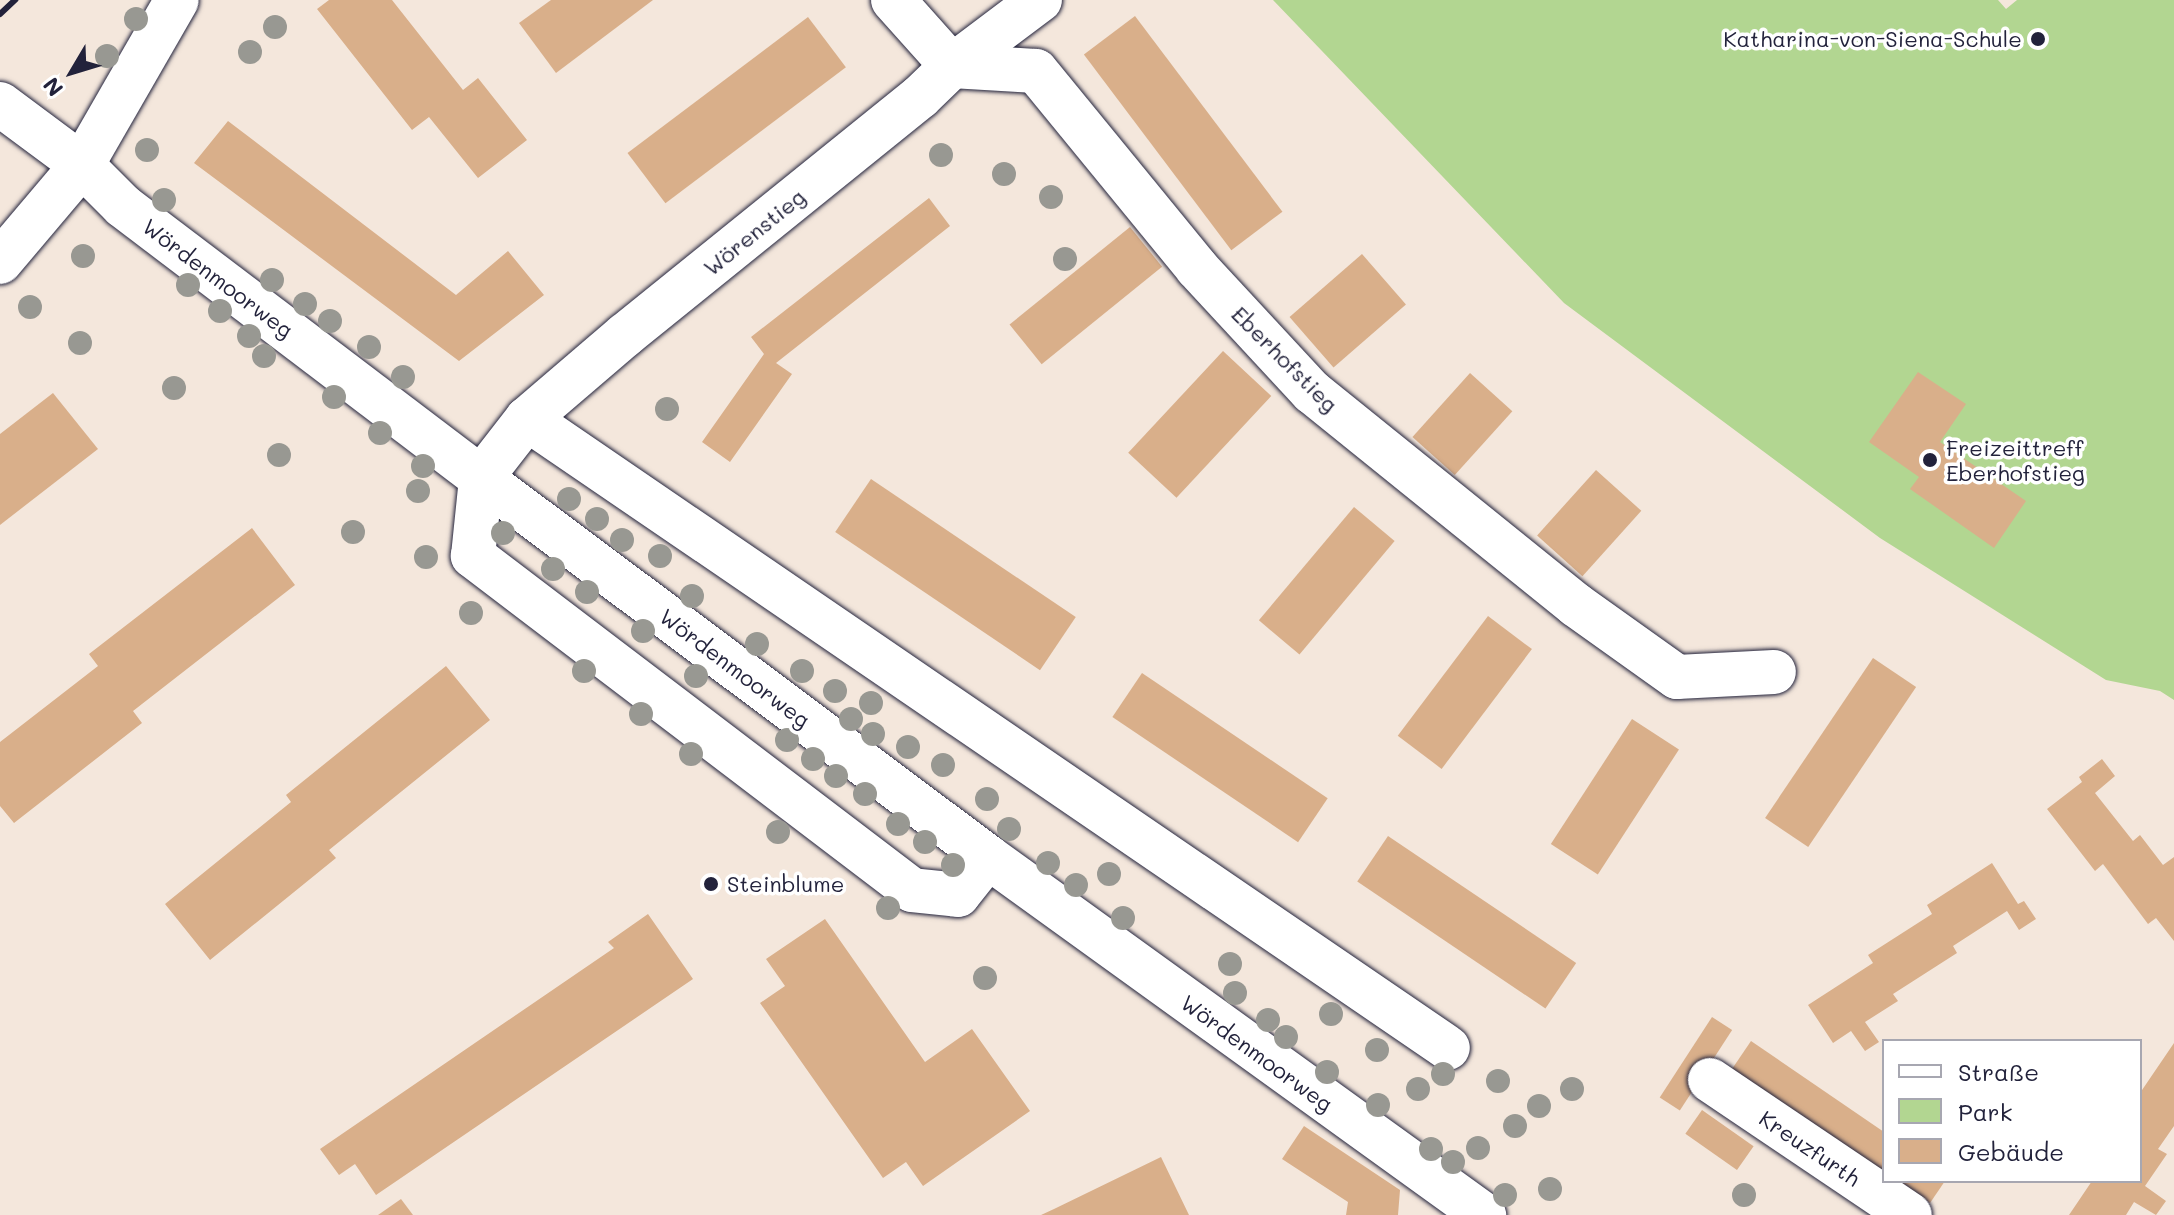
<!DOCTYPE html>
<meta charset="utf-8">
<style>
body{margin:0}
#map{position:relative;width:2174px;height:1215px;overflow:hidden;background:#f4e7dc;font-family:Mali,sans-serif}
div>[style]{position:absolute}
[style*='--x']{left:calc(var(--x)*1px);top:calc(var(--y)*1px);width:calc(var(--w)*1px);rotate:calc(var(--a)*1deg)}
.green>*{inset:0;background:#b2d691}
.building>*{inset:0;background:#d9af8a;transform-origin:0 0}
.roads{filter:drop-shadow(0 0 2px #22223b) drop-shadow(0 0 2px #22223b)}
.minor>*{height:44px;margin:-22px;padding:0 22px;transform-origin:22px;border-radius:22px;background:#fff}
.rail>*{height:6px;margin:-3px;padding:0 3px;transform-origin:3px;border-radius:3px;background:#22223b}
.trees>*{width:24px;height:24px;margin:-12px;border-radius:50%;background:#989892}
.dots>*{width:22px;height:22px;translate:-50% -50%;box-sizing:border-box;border:4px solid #fff;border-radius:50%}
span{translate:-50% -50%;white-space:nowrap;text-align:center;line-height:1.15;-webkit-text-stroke:7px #fff;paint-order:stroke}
.poi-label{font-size:22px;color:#22223b}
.right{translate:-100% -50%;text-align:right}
.left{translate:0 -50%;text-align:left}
.street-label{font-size:22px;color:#22223b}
.legend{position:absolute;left:1882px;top:1039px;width:260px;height:144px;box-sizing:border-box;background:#fff;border:2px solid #a7a7b1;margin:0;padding:10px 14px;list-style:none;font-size:24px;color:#22223b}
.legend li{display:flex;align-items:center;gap:16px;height:40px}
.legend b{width:40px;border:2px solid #a7a7b1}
.north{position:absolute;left:32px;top:32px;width:80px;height:80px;-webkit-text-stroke:6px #fff;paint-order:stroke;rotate:232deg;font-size:22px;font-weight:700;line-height:32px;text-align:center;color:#22223b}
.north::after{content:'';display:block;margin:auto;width:28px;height:36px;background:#22223b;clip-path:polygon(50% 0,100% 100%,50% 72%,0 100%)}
</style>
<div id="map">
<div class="green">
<div style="clip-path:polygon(1273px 0,1998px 0,2006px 9px,2017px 0,2174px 0,2174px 700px,2160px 691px,2106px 680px,1880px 538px,1564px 303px)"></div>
</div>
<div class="building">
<div style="clip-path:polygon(329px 0,392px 0,463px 90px,478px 78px,527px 140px,478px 178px,429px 117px,412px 130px,317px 9px)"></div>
<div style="clip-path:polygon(551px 0,653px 0,556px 73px,519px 23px)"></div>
<div style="left:1135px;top:16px;width:245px;height:64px;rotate:53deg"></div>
<div style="left:808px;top:17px;width:63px;height:226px;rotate:53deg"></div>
<div style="clip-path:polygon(228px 121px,456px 295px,508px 251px,544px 295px,459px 361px,194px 163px)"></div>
<div style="clip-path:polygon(929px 198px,950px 226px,776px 363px,792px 374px,730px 462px,702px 442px,764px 354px,751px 337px)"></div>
<div style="left:1130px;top:227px;width:51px;height:155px;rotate:51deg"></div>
<div style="left:1362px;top:254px;width:67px;height:96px;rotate:49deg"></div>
<div style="left:1223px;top:351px;width:66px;height:139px;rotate:43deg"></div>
<div style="clip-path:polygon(1918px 372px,1966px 404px,1940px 442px,2026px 501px,1994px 548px,1910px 489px,1919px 477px,1869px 442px)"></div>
<div style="left:1470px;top:373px;width:57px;height:86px;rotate:42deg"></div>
<div style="clip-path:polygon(53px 393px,98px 449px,0 525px,0 434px)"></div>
<div style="left:1596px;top:470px;width:61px;height:88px;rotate:42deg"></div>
<div style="left:871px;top:479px;width:247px;height:64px;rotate:34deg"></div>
<div style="left:1354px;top:507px;width:53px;height:148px;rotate:40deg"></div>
<div style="clip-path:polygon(252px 528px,295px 585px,133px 711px,142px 723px,14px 823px,0 806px,0 742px,98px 666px,89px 654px)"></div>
<div style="left:1488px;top:616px;width:55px;height:150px;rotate:37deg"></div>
<div style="left:1873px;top:658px;width:52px;height:193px;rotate:34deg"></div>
<div style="clip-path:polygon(446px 666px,490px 720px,329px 850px,336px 858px,210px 960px,165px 904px,291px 802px,286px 795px)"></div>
<div style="left:1142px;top:673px;width:224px;height:53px;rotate:34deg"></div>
<div style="left:1632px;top:719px;width:56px;height:149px;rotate:33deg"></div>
<div style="clip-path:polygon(2102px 759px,2115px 776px,2095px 793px,2133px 841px,2140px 835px,2163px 865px,2174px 857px,2174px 941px,2156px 918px,2148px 924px,2103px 864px,2095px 871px,2047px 809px,2082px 782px,2079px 777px)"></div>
<div style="left:1388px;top:836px;width:227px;height:55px;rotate:34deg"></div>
<div style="clip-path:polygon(1992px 863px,2018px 904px,2024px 901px,2036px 919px,2019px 930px,2007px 911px,1953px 946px,1957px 953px,1893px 994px,1898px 1001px,1865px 1022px,1879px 1042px,1865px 1051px,1851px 1031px,1833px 1043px,1808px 1005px,1873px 963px,1868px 955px,1932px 914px,1927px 905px)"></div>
<div style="clip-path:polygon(648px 914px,693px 979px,376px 1195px,355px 1164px,339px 1175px,320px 1149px,614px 948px,608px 942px)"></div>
<div style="clip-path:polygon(825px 919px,925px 1062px,972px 1029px,1030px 1111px,923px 1186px,906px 1162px,883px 1178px,760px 1003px,785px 986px,766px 959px)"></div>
<div style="left:1712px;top:1017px;width:24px;height:96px;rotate:33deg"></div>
<div style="clip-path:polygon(1751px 1041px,1884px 1132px,1884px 1172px,1732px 1069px)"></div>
<div style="clip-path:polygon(2174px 1043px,2174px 1126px,2158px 1149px,2167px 1154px,2145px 1186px,2166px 1201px,2156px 1215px,2134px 1202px,2126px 1215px,2069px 1215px,2092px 1181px,2140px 1181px,2140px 1093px)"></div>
<div style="left:1702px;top:1110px;width:63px;height:29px;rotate:35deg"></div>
<div style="clip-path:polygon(1304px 1126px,1400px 1190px,1398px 1215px,1346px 1215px,1348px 1202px,1282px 1159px)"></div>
<div style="clip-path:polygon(1161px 1157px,1189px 1215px,1041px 1215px,1054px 1209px)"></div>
<div style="clip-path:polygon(1897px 1181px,1945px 1181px,1930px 1203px)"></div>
<div style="clip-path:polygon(401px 1199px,413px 1215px,378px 1215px)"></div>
</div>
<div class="roads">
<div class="minor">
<div style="--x:893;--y:0;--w:89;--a:48.2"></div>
<div style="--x:952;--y:66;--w:84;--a:3.4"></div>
<div style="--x:1036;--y:71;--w:254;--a:50.7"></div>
<div style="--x:1197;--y:268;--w:169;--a:47.2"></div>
<div style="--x:1312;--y:392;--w:339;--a:38.9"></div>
<div style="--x:1576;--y:605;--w:124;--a:35.5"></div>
<div style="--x:1677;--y:677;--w:97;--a:-3"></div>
<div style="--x:0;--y:104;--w:102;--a:36.6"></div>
<div style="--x:82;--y:165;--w:58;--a:45"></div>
<div style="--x:123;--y:206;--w:450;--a:37.2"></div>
<div style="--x:481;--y:478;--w:633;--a:36.78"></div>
<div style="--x:988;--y:857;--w:612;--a:35.82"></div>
<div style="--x:0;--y:262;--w:127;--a:-49.8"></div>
<div style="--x:82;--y:165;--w:190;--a:-60.1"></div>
<div style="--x:527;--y:419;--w:1115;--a:34.33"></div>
<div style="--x:988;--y:857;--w:48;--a:128.3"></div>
<div style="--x:958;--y:895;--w:46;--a:-173.8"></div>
<div style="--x:912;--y:890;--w:552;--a:-142.74"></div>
<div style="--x:473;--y:556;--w:78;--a:-84.1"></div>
<div style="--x:481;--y:478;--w:75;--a:-52.1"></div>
<div style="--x:527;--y:419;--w:129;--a:-40.6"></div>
<div style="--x:625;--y:335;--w:379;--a:-38.9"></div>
<div style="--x:920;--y:97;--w:45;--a:-44.1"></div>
<div style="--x:952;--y:66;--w:110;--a:-36.9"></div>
<div style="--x:1710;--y:1080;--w:241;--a:34"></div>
</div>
</div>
<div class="rail">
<div style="--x:0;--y:14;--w:21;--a:-43"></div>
</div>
<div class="trees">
<div style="left:136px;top:19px"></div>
<div style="left:275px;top:27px"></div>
<div style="left:250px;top:52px"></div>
<div style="left:107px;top:56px"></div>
<div style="left:147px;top:150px"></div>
<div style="left:941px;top:155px"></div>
<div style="left:1004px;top:174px"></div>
<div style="left:1051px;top:197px"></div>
<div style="left:164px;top:200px"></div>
<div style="left:83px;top:256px"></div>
<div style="left:1065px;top:259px"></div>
<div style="left:272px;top:280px"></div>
<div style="left:188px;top:285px"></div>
<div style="left:305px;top:304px"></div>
<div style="left:30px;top:307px"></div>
<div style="left:220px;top:311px"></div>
<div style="left:330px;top:321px"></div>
<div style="left:249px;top:336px"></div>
<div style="left:80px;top:343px"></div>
<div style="left:369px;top:347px"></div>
<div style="left:264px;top:356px"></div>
<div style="left:403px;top:377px"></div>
<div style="left:174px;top:388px"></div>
<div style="left:334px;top:397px"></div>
<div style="left:667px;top:409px"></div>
<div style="left:380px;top:433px"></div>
<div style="left:279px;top:455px"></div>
<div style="left:423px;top:466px"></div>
<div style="left:418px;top:491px"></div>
<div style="left:569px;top:499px"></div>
<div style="left:597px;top:519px"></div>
<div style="left:353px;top:532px"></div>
<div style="left:503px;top:533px"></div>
<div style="left:622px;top:540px"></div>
<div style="left:660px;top:556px"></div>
<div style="left:426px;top:557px"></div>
<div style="left:553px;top:569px"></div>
<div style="left:587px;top:592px"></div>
<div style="left:692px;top:596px"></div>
<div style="left:471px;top:613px"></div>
<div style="left:643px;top:631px"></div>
<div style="left:757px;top:644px"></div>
<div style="left:584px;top:671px"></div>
<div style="left:802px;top:671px"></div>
<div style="left:696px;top:676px"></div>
<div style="left:835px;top:691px"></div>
<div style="left:871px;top:703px"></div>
<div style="left:641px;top:714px"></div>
<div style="left:851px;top:719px"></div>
<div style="left:873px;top:734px"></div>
<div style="left:787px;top:740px"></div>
<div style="left:908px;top:747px"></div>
<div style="left:691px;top:754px"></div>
<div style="left:813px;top:759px"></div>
<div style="left:943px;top:765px"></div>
<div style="left:836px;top:776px"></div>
<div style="left:865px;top:794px"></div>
<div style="left:987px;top:799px"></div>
<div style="left:898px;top:824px"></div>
<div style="left:1009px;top:829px"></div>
<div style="left:778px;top:832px"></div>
<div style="left:925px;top:842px"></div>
<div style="left:1048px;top:863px"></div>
<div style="left:953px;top:865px"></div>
<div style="left:1109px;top:874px"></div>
<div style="left:1076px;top:885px"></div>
<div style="left:888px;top:908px"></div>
<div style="left:1123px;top:918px"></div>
<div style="left:1230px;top:964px"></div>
<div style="left:985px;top:978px"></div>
<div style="left:1235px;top:993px"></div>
<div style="left:1331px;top:1014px"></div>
<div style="left:1268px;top:1020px"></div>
<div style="left:1286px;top:1037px"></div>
<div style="left:1377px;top:1050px"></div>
<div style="left:1327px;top:1072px"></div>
<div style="left:1443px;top:1074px"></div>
<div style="left:1498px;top:1081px"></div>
<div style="left:1418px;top:1089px"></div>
<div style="left:1572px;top:1089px"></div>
<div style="left:1378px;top:1105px"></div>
<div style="left:1539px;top:1106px"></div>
<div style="left:1515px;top:1126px"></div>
<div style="left:1478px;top:1148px"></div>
<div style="left:1431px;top:1149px"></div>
<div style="left:1453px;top:1162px"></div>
<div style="left:1550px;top:1189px"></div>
<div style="left:1505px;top:1195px"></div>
<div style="left:1744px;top:1195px"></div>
</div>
<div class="dots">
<div style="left:2038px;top:39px;background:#22223b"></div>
<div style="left:1930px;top:460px;background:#22223b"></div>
<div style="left:711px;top:884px;background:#22223b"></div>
</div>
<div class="poi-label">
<span class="right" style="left:2022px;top:39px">Katharina-von-Siena-Schule</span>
<span class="left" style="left:1946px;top:460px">Freizeittreff<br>Eberhofstieg</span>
<span class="left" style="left:727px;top:884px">Steinblume</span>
</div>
<div class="street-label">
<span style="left:754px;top:232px;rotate:-39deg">Wörenstieg</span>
<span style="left:218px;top:278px;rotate:37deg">Wördenmoorweg</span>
<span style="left:1285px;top:359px;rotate:45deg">Eberhofstieg</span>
<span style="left:735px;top:668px;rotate:37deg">Wördenmoorweg</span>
<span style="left:1257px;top:1053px;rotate:36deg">Wördenmoorweg</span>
<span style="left:1810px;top:1148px;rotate:34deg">Kreuzfurth</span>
</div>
<ul class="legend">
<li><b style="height:10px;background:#fff"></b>Straße</li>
<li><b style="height:22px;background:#b2d691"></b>Park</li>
<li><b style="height:22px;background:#d9af8a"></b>Gebäude</li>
</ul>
<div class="north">N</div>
</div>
